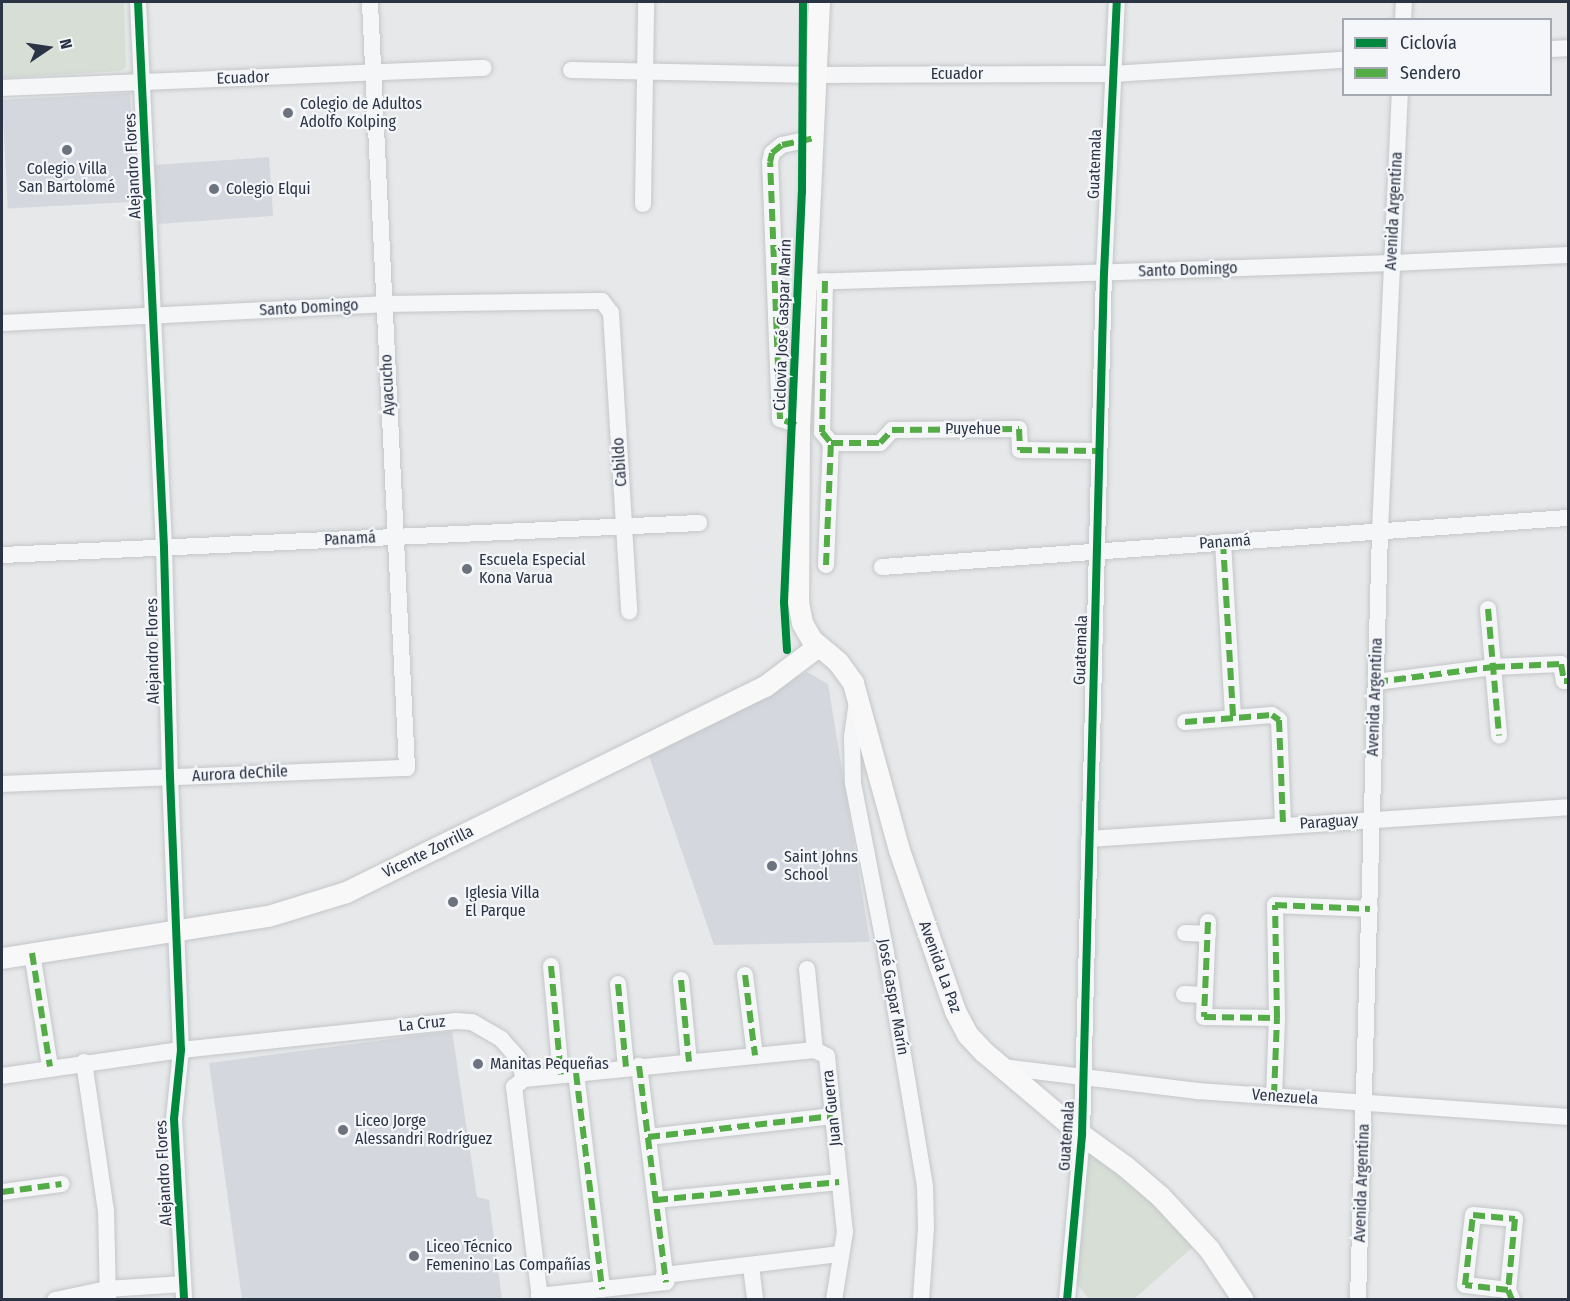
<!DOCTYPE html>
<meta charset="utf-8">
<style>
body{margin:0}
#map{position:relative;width:1570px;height:1301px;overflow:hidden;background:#e6e8ea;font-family:"Fira Sans Condensed",sans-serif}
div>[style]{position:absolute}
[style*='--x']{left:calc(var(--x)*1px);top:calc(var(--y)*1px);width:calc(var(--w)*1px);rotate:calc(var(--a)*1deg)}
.built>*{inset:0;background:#d4d7dd;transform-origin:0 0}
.green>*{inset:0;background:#d6ded6}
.roads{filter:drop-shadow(0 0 2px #c4c6c8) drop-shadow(0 0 2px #c4c6c8)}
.minor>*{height:16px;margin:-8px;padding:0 8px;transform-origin:8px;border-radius:8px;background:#f5f6f7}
.major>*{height:21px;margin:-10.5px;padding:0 10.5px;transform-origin:10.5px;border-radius:10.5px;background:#f8f8f8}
.quiet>*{height:6px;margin-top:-3px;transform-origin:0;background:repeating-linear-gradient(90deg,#54ac47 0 12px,transparent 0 18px)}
.cycleway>*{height:8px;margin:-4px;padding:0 4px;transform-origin:4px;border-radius:4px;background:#00873e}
.dots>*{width:16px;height:16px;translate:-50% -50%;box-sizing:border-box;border:3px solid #f4f6f9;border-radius:50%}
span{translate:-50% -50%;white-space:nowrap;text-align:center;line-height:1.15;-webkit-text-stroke:4.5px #f4f6f9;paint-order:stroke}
.street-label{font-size:16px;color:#2b3445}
.poi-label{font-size:16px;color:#2b3445}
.left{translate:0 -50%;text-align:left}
.frame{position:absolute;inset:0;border:3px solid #2b3445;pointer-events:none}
.legend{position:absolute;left:1342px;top:18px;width:210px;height:78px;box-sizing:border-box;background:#f4f6f9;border:2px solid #a4a8b1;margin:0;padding:8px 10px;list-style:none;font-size:18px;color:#2b3445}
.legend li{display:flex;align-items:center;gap:12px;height:30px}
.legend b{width:30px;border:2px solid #a4a8b1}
.north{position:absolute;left:18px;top:18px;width:60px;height:60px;-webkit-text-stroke:4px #f4f6f9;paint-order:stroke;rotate:77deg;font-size:16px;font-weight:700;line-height:24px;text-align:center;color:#2b3445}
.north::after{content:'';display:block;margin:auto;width:21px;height:27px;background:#2b3445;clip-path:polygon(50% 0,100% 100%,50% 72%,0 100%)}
</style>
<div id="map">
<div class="built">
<div style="left:130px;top:93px;width:109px;height:128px;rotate:87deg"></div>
<div style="left:269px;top:157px;width:59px;height:115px;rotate:86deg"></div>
<div style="clip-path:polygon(807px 672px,828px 684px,870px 942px,714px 945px,647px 750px)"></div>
<div style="clip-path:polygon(452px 1031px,477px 1197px,489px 1200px,502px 1299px,242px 1299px,209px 1063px)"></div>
</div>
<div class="green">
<div style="clip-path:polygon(2px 2px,124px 2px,126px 67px,121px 71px,2px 78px)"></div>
<div style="clip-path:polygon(1085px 1145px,1160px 1203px,1194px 1246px,1134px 1299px,1089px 1299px,1077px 1284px)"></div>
</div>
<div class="roads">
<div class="minor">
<div style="--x:138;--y:2;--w:547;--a:87.27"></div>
<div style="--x:164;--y:548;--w:229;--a:88.5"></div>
<div style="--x:170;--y:777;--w:273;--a:87.7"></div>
<div style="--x:181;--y:1050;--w:69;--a:95.8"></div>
<div style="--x:174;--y:1119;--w:181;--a:86.8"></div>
<div style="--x:1403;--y:20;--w:18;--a:-87"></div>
<div style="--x:1550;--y:49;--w:18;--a:-3"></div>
<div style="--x:571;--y:70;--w:232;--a:1.2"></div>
<div style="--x:803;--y:75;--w:309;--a:-0.2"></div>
<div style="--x:1112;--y:74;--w:232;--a:-3.5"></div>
<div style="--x:2;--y:88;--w:482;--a:-2.4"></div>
<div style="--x:643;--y:204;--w:202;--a:-89.1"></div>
<div style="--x:825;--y:281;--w:151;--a:91.1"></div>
<div style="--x:822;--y:432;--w:14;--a:51"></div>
<div style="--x:831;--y:443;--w:49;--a:0"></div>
<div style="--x:880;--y:443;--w:18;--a:-47"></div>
<div style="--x:892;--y:430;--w:127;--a:-0.5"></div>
<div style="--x:1019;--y:429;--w:21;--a:87"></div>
<div style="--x:1020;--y:450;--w:79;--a:0.7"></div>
<div style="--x:808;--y:282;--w:584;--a:-1.86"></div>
<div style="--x:1392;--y:263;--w:176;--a:-2.6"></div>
<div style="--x:2;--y:323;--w:382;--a:-2.8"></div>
<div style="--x:384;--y:304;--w:218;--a:-0.8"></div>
<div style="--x:602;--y:301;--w:15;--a:53"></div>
<div style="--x:611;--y:313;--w:299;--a:86.5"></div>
<div style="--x:799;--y:425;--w:20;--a:-162"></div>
<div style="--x:780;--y:419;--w:257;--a:-92.2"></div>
<div style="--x:770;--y:162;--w:9;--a:-77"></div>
<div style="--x:772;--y:153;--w:13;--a:-39"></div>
<div style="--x:782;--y:145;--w:34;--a:-12"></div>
<div style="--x:1223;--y:542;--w:175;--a:86.7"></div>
<div style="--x:2;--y:555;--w:698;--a:-2.63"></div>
<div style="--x:826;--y:565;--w:122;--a:-87.7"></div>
<div style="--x:882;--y:567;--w:688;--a:-4.09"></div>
<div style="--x:1488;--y:609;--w:127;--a:85"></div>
<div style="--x:1376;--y:682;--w:118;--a:-7.3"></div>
<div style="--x:1493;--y:667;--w:68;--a:-2.5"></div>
<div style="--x:1561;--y:664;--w:17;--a:80"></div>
<div style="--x:1564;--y:681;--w:4;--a:0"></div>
<div style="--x:857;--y:701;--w:36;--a:98"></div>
<div style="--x:852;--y:737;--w:46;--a:88.8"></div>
<div style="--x:853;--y:783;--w:173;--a:79"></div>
<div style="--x:886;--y:953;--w:237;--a:80.5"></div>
<div style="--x:925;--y:1187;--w:41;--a:88.6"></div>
<div style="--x:926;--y:1228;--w:72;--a:94"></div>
<div style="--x:1185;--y:722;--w:87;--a:-4.6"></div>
<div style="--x:1272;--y:715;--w:9;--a:36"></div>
<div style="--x:1279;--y:720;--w:106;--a:87.8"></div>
<div style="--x:2;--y:784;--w:405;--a:-2.3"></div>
<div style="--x:407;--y:768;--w:767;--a:-92.77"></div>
<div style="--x:1089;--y:839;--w:480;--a:-3.8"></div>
<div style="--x:1208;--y:922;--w:95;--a:92.4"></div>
<div style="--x:1204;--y:1017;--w:73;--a:0.8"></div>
<div style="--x:1185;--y:933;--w:23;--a:2"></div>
<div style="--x:32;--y:953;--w:115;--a:81"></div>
<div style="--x:551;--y:966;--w:109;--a:84.8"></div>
<div style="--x:807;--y:969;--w:81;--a:84.4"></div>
<div style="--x:815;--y:1050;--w:13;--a:27"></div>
<div style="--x:827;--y:1056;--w:177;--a:84.2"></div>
<div style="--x:845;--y:1232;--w:69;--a:99.2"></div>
<div style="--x:745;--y:975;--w:81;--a:82.9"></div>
<div style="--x:681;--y:980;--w:82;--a:84.4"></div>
<div style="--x:618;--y:984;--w:83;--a:84.5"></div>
<div style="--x:1184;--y:994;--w:21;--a:3"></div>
<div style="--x:84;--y:1062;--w:151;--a:81.6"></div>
<div style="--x:106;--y:1211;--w:89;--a:88.7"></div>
<div style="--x:1002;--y:1067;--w:197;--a:7"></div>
<div style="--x:1198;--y:1091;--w:371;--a:4"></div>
<div style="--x:576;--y:1073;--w:218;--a:83.1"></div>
<div style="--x:2;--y:1076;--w:181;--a:-8.3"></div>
<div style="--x:181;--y:1050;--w:277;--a:-6"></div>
<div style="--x:456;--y:1021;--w:16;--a:4"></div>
<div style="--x:472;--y:1022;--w:34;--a:30"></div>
<div style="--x:501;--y:1039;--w:25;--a:48"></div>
<div style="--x:518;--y:1058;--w:22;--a:74"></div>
<div style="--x:524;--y:1079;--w:292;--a:-5.7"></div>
<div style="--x:524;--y:1079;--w:13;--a:141"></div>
<div style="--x:514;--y:1087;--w:215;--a:83"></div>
<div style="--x:1274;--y:1096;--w:78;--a:-87.8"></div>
<div style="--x:1277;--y:1018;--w:113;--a:-91"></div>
<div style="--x:1275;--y:905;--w:95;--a:2.4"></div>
<div style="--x:648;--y:1137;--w:186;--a:-6.5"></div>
<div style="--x:2;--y:1192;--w:60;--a:-7.7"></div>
<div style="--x:656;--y:1200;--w:184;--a:-5.6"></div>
<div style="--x:751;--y:1266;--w:34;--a:83"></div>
<div style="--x:664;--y:1275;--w:178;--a:-6.8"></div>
<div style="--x:1508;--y:1290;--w:43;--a:-173.4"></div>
<div style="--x:1465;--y:1285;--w:70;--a:-83.5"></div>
<div style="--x:1473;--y:1215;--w:42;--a:5.4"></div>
<div style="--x:1515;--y:1219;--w:71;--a:95.6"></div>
<div style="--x:1508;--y:1290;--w:11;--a:68"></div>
<div style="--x:539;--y:1296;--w:128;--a:-6.3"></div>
<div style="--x:666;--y:1282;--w:218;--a:-97.1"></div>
<div style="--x:55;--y:1300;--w:53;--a:-11.9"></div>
<div style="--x:107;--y:1289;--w:76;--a:-3.8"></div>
<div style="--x:1067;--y:1300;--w:166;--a:-84.8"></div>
<div style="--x:1082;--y:1135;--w:862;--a:-88.54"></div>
<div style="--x:1104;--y:273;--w:271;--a:-87.3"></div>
<div style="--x:1358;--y:1300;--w:770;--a:-88.36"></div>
<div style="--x:1380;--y:530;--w:436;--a:-87.4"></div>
</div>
<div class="major">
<div style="--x:819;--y:2;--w:423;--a:92.7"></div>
<div style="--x:799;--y:425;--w:177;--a:90.3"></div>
<div style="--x:798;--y:602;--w:21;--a:79"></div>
<div style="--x:802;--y:623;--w:20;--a:60"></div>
<div style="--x:812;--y:640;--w:34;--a:40"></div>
<div style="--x:838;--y:662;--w:26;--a:54"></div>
<div style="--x:853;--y:683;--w:173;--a:74.6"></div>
<div style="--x:899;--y:850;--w:170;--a:70.8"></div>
<div style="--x:955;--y:1011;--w:26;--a:62"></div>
<div style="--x:967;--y:1034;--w:25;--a:47"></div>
<div style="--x:984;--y:1052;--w:128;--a:40.3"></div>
<div style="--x:1082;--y:1135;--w:53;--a:35.8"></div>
<div style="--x:1125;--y:1166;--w:46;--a:40.6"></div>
<div style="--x:1160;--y:1196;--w:72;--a:47.2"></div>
<div style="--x:1209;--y:1249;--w:61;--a:56.3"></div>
<div style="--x:2;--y:958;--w:269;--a:-9"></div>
<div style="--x:268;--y:916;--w:82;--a:-17.1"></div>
<div style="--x:346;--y:892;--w:467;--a:-26.2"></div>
<div style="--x:765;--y:686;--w:66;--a:-37"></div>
</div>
</div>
<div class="quiet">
<div style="--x:825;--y:281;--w:151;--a:91.1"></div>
<div style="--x:822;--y:432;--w:14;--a:51"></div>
<div style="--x:831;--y:443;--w:49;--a:0"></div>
<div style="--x:880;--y:443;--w:18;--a:-47"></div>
<div style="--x:892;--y:430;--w:127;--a:-0.5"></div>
<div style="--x:1019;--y:429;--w:21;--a:87"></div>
<div style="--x:1020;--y:450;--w:79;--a:0.7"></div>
<div style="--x:796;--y:425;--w:17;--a:-159"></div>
<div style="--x:780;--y:419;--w:257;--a:-92.2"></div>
<div style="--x:770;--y:162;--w:9;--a:-77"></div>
<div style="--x:772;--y:153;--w:13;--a:-39"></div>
<div style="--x:782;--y:145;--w:34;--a:-12"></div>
<div style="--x:1223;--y:542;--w:175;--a:86.7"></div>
<div style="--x:826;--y:565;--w:122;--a:-87.7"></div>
<div style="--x:1488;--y:609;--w:127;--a:85"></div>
<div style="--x:1376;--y:682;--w:118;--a:-7.3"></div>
<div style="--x:1493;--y:667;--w:68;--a:-2.5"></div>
<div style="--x:1561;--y:664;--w:17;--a:80"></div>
<div style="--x:1564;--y:681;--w:4;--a:0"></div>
<div style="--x:1185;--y:722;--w:87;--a:-4.6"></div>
<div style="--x:1272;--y:715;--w:9;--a:36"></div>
<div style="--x:1279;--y:720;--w:106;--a:87.8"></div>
<div style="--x:1208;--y:922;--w:95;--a:92.4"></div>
<div style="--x:1204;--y:1017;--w:73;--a:0.8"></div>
<div style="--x:32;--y:953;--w:115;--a:81"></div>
<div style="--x:551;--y:966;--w:109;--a:84.8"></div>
<div style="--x:745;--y:975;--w:81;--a:82.9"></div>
<div style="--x:681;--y:980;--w:82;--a:84.4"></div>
<div style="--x:618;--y:984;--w:83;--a:84.5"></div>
<div style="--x:639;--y:1066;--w:218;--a:82.9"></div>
<div style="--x:576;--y:1073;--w:218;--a:83.1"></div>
<div style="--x:1274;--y:1096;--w:78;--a:-87.8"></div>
<div style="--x:1277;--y:1018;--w:113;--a:-91"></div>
<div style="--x:1275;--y:905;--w:95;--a:2.4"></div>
<div style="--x:648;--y:1137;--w:186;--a:-6.5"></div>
<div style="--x:2;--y:1192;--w:60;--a:-7.7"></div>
<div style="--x:656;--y:1200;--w:184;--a:-5.6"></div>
<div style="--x:1508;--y:1290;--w:43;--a:-173.4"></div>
<div style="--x:1465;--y:1285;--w:70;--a:-83.5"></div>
<div style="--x:1473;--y:1215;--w:42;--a:5.4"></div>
<div style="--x:1515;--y:1219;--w:71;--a:95.6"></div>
<div style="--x:1508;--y:1290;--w:11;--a:68"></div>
</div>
<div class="cycleway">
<div style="--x:138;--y:2;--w:547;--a:87.27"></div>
<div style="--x:164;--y:548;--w:229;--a:88.5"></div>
<div style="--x:170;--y:777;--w:273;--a:87.7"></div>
<div style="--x:181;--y:1050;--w:69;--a:95.8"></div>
<div style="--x:174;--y:1119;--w:181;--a:86.8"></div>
<div style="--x:787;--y:650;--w:48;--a:-93.6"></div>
<div style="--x:784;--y:602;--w:410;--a:-87.5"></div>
<div style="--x:802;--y:192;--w:190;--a:-89.7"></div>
<div style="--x:1067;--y:1300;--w:166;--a:-84.8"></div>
<div style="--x:1082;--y:1135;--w:862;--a:-88.54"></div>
<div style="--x:1104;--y:273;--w:271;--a:-87.3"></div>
</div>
<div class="dots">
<div style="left:288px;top:113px;background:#6c737f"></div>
<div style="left:67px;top:150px;background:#6c737f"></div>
<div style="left:214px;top:189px;background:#6c737f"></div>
<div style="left:467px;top:569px;background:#6c737f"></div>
<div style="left:772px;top:866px;background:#6c737f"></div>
<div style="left:453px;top:902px;background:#6c737f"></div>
<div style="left:478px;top:1064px;background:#6c737f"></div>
<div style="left:343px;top:1130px;background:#6c737f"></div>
<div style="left:414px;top:1256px;background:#6c737f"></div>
</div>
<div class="street-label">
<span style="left:957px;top:74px">Ecuador</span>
<span style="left:243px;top:78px;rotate:-2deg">Ecuador</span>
<span style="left:1095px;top:164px;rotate:-88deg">Guatemala</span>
<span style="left:133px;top:166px;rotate:-93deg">Alejandro Flores</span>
<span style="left:1394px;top:211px;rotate:-87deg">Avenida Argentina</span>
<span style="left:1188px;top:270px;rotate:-2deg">Santo Domingo</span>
<span style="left:309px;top:308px;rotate:-3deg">Santo Domingo</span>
<span style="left:783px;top:325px;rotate:-88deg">Ciclovía José Gaspar Marín</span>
<span style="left:388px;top:385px;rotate:-93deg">Ayacucho</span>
<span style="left:973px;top:429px">Puyehue</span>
<span style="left:620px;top:462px;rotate:-94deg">Cabildo</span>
<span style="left:350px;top:539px;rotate:-3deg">Panamá</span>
<span style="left:1225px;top:542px;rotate:-4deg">Panamá</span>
<span style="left:1081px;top:650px;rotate:-88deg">Guatemala</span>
<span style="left:153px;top:651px;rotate:-91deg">Alejandro Flores</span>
<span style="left:1375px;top:697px;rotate:-88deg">Avenida Argentina</span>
<span style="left:240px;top:774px;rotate:-3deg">Aurora deChile</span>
<span style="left:1329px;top:822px;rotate:-4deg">Paraguay</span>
<span style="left:428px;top:852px;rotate:-26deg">Vicente Zorrilla</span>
<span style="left:940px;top:967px;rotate:70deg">Avenida La Paz</span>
<span style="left:893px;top:997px;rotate:80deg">José Gaspar Marín</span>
<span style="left:422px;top:1024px;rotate:-6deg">La Cruz</span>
<span style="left:1285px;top:1097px;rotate:4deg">Venezuela</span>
<span style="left:832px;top:1108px;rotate:-96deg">Juan Guerra</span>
<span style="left:1067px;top:1136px;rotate:-86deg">Guatemala</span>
<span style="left:164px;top:1173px;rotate:-93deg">Alejandro Flores</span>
<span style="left:1362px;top:1183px;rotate:-88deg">Avenida Argentina</span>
</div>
<div class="poi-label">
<span class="left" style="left:300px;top:113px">Colegio de Adultos<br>Adolfo Kolping</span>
<span style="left:67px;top:178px">Colegio Villa<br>San Bartolomé</span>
<span class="left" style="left:226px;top:189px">Colegio Elqui</span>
<span class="left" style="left:479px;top:569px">Escuela Especial<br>Kona Varua</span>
<span class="left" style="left:784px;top:866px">Saint Johns<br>School</span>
<span class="left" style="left:465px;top:902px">Iglesia Villa<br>El Parque</span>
<span class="left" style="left:490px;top:1064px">Manitas Pequeñas</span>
<span class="left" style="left:355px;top:1130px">Liceo Jorge<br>Alessandri Rodríguez</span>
<span class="left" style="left:426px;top:1256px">Liceo Técnico<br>Femenino Las Compañías</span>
</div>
<div class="frame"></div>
<ul class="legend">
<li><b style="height:8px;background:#00873e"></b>Ciclovía</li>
<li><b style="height:8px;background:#54ac47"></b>Sendero</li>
</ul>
<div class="north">N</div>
</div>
